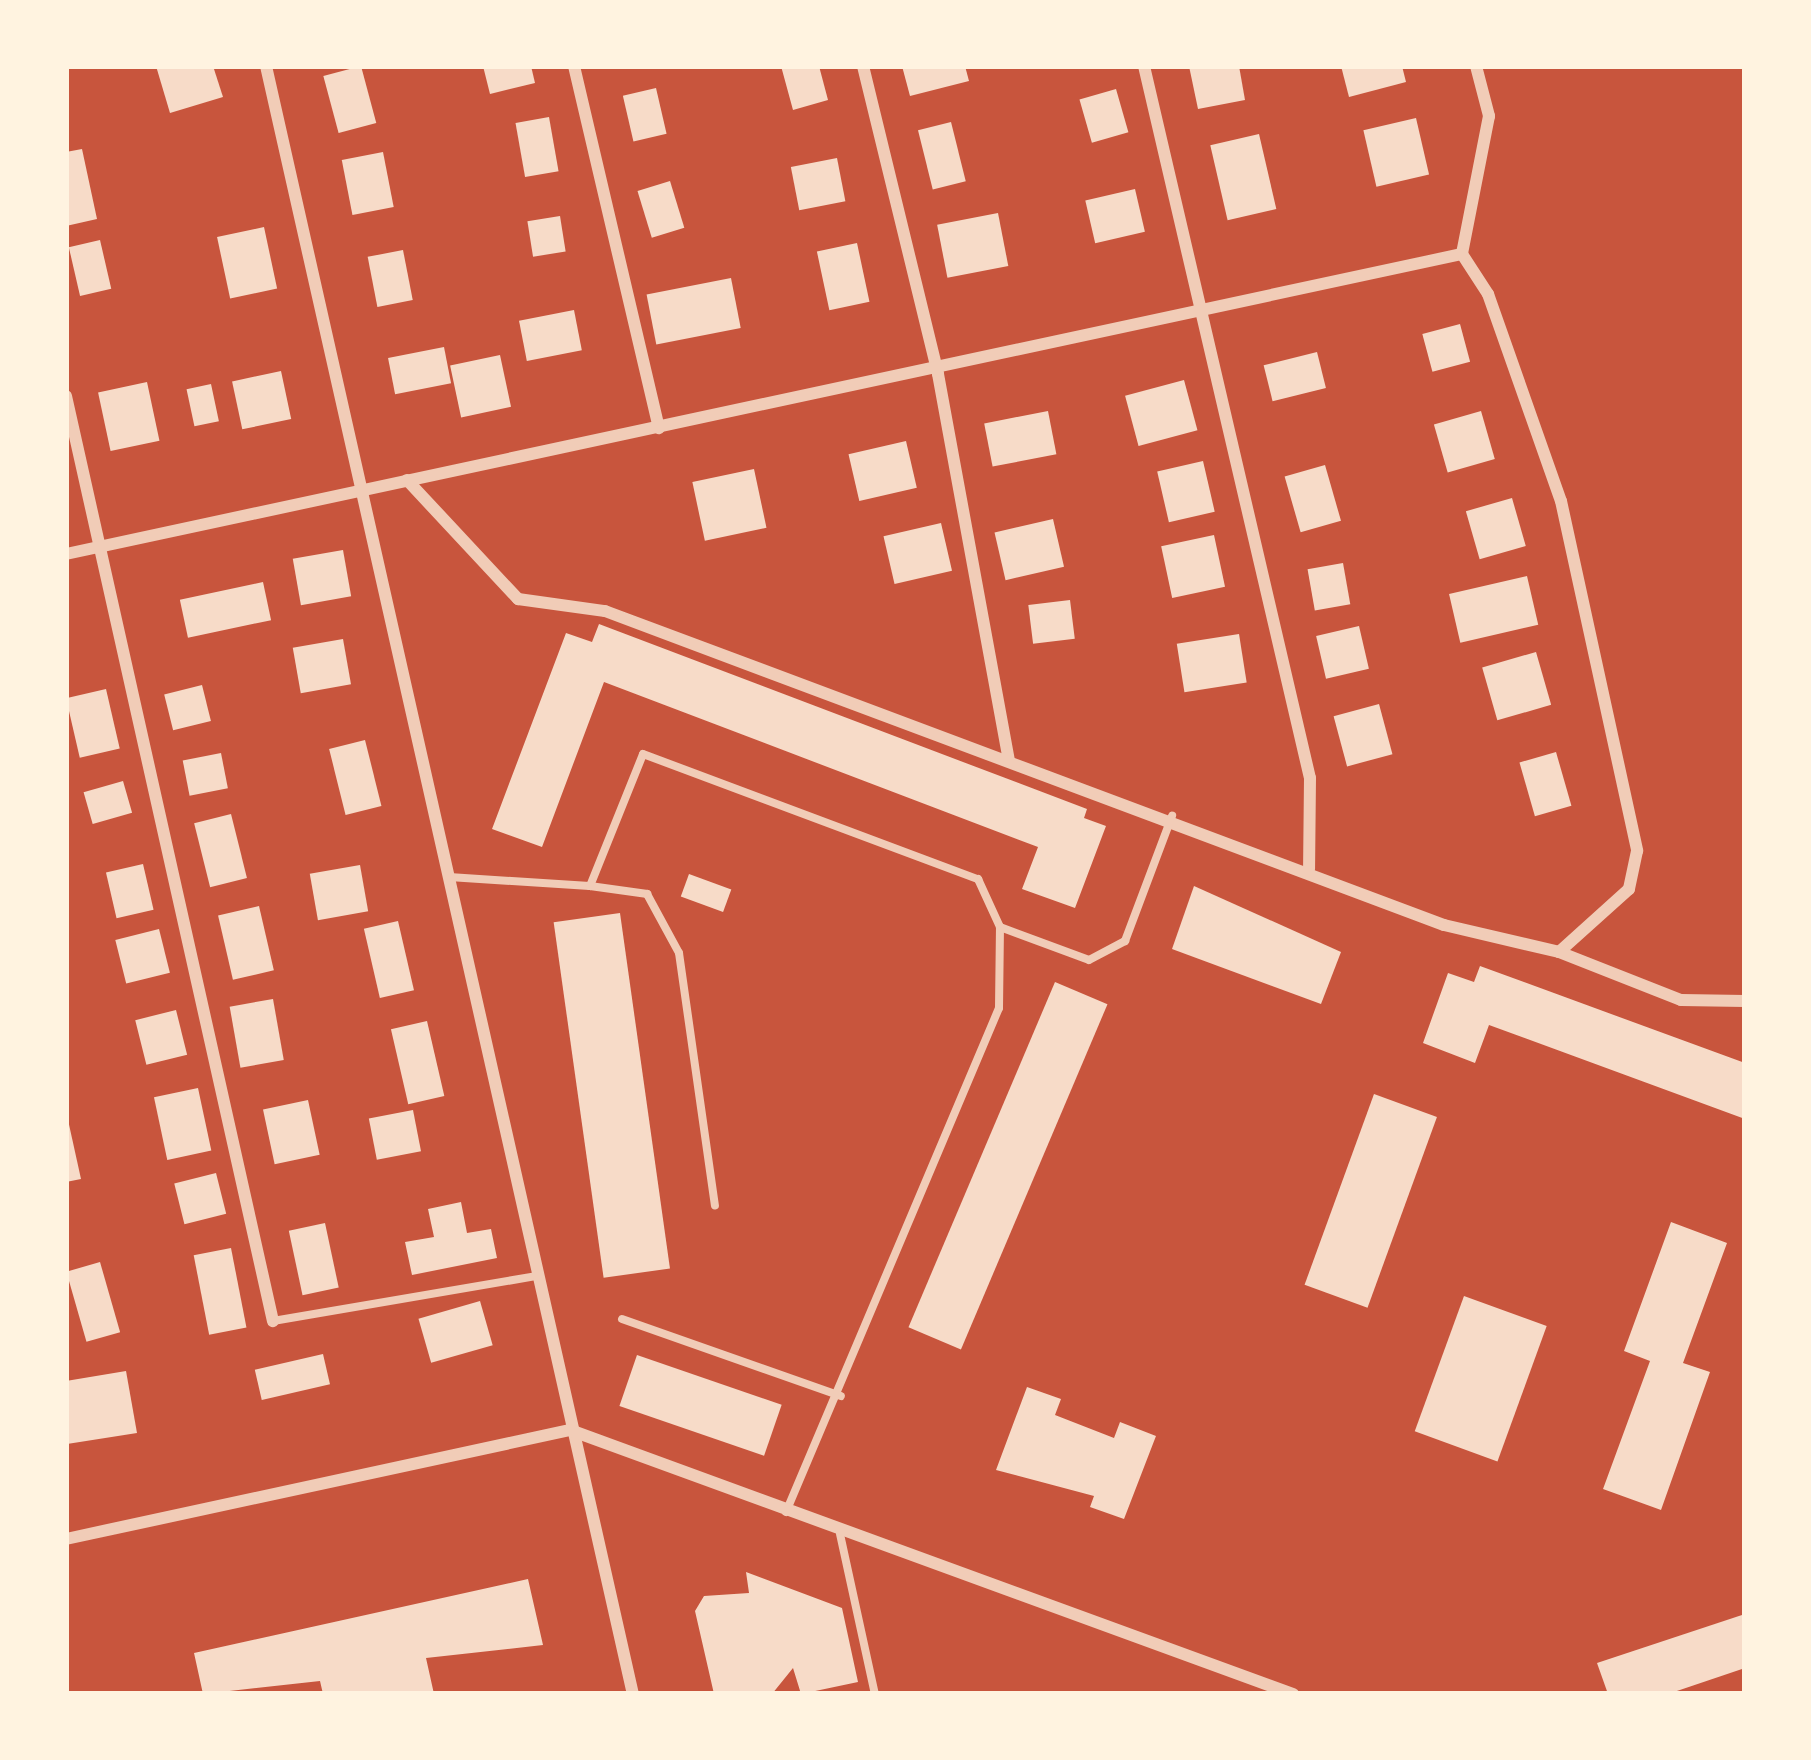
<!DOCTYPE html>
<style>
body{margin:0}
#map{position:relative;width:1811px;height:1760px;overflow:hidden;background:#c8553d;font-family:Mulish,sans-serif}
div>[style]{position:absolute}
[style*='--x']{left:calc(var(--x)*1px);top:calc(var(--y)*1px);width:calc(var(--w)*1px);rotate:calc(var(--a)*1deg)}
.building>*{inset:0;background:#f7dbc8;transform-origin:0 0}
.service>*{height:8px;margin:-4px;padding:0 4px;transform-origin:4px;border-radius:4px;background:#f1ccb7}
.minor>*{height:12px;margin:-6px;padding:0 6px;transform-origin:6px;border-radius:6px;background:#f1ccb7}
span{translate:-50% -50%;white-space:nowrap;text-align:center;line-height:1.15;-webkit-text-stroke:12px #fff3e0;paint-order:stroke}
.frame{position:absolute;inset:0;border:69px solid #fff3e0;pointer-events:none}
</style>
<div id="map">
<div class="building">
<div style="clip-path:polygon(156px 66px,213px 66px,223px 97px,170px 113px)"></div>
<div style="left:361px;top:66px;width:59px;height:39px;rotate:75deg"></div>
<div style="clip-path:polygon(483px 66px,531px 66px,535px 83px,490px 94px)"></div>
<div style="clip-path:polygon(781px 66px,819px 66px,828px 100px,793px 110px)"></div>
<div style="clip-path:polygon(902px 66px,965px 66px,969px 81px,910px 96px)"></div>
<div style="clip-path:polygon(1189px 66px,1239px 66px,1245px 100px,1198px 109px)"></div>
<div style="clip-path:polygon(1341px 66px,1402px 66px,1406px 82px,1349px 97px)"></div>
<div style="left:656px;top:88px;width:47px;height:34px;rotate:77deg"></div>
<div style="left:1116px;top:89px;width:45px;height:38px;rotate:74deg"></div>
<div style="left:549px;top:117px;width:55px;height:34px;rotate:80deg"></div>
<div style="left:1416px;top:118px;width:58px;height:54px;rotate:77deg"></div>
<div style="left:951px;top:122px;width:61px;height:34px;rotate:76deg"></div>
<div style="left:1259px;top:134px;width:77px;height:50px;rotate:77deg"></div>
<div style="clip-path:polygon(82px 149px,97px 219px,66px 226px,66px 152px)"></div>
<div style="left:383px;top:152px;width:56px;height:42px;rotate:79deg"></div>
<div style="left:837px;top:158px;width:44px;height:47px;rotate:79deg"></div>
<div style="left:670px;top:181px;width:49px;height:34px;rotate:73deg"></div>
<div style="left:1135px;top:189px;width:44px;height:51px;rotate:77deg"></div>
<div style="left:998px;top:213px;width:54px;height:62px;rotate:79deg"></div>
<div style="left:560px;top:216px;width:36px;height:33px;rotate:81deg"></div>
<div style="left:264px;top:227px;width:63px;height:48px;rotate:78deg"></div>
<div style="left:100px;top:240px;width:50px;height:32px;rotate:77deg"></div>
<div style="left:857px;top:243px;width:60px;height:41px;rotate:78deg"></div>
<div style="left:403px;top:250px;width:51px;height:36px;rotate:79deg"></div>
<div style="left:731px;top:278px;width:51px;height:86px;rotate:79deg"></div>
<div style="left:574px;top:310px;width:41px;height:56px;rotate:79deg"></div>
<div style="left:1460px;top:324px;width:39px;height:39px;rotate:75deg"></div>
<div style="left:444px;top:347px;width:37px;height:57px;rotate:79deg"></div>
<div style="left:1317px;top:352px;width:37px;height:55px;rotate:76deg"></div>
<div style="left:500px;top:355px;width:53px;height:51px;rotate:78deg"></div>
<div style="left:281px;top:371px;width:49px;height:50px;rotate:78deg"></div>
<div style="left:1184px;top:380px;width:52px;height:61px;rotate:75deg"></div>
<div style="left:147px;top:382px;width:60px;height:50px;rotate:78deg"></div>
<div style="left:211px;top:384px;width:38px;height:25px;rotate:78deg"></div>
<div style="left:1048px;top:411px;width:44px;height:65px;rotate:79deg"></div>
<div style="left:1481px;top:411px;width:50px;height:49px;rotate:74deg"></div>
<div style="left:906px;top:441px;width:48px;height:59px;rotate:77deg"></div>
<div style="left:1203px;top:461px;width:52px;height:47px;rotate:77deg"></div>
<div style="left:1325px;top:465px;width:58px;height:42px;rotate:74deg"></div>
<div style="left:754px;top:469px;width:60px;height:63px;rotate:78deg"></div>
<div style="left:1512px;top:498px;width:50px;height:48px;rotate:74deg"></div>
<div style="left:1053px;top:519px;width:49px;height:60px;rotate:77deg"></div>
<div style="left:941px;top:523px;width:49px;height:59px;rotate:77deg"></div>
<div style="left:1214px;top:535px;width:53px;height:54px;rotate:78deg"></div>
<div style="left:343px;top:550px;width:47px;height:51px;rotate:80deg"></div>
<div style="left:1343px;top:563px;width:42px;height:36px;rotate:80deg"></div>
<div style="left:1527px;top:576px;width:50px;height:80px;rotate:77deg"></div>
<div style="left:263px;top:582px;width:39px;height:85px;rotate:78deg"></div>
<div style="left:1070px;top:600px;width:39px;height:42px;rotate:83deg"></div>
<div style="clip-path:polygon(599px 624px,1087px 809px,1084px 818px,1106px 826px,1075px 908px,1022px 889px,1038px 847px,604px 682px,542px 847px,492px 829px,566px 633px,592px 642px)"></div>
<div style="left:1359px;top:626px;width:44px;height:44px;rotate:77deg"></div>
<div style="left:1239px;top:634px;width:49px;height:63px;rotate:81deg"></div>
<div style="left:343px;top:639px;width:46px;height:51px;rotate:80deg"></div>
<div style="left:1536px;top:652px;width:55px;height:56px;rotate:74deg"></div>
<div style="left:202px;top:685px;width:37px;height:39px;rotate:76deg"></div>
<div style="left:106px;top:689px;width:61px;height:41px;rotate:77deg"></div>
<div style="left:1379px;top:704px;width:52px;height:47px;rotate:75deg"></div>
<div style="left:365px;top:740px;width:68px;height:37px;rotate:76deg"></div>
<div style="left:1556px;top:752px;width:56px;height:38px;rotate:74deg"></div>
<div style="left:221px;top:753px;width:36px;height:39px;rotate:79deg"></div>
<div style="left:123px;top:781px;width:33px;height:41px;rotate:74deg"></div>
<div style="left:231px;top:814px;width:66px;height:38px;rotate:76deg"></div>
<div style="left:143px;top:864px;width:47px;height:38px;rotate:77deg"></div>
<div style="left:360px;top:865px;width:47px;height:51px;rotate:80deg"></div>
<div style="left:689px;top:874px;width:45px;height:24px;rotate:20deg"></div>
<div style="clip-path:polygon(1194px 886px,1341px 952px,1321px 1004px,1172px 949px)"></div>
<div style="left:259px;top:906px;width:66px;height:42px;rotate:77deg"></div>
<div style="left:620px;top:913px;width:359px;height:67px;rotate:82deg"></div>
<div style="left:398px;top:921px;width:71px;height:35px;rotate:77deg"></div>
<div style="left:159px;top:929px;width:45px;height:45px;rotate:76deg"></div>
<div style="clip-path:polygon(1480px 966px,1745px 1063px,1745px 1119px,1489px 1025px,1475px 1063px,1423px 1043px,1448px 973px,1474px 982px)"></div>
<div style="left:1055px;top:982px;width:57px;height:375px;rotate:23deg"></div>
<div style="left:273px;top:999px;width:62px;height:44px;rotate:80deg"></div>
<div style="left:176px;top:1010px;width:46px;height:42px;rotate:76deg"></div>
<div style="left:427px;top:1021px;width:77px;height:37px;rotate:77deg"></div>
<div style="left:198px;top:1088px;width:64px;height:45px;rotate:78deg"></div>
<div style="left:1374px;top:1094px;width:67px;height:203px;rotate:20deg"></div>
<div style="left:308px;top:1100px;width:56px;height:46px;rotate:78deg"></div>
<div style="left:413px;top:1110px;width:42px;height:45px;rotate:79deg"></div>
<div style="clip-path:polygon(68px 1120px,81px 1179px,66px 1182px,66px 1121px)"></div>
<div style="left:216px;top:1173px;width:42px;height:43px;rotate:76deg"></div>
<div style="clip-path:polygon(461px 1202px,467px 1233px,491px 1229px,497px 1258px,412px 1275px,405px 1242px,434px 1237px,428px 1209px)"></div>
<div style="clip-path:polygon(1671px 1222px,1727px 1243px,1683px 1363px,1710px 1372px,1661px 1510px,1603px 1489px,1650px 1361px,1624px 1351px)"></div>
<div style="left:325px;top:1223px;width:66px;height:37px;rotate:78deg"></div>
<div style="left:231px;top:1248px;width:81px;height:38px;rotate:79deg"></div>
<div style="left:100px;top:1262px;width:73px;height:35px;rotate:74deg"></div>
<div style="left:1464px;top:1296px;width:88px;height:144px;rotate:20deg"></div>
<div style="left:480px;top:1301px;width:46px;height:64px;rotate:74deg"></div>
<div style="left:323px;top:1354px;width:31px;height:70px;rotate:77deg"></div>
<div style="left:637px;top:1355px;width:153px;height:54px;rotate:19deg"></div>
<div style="clip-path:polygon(126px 1371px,137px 1433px,67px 1444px,66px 1381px)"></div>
<div style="clip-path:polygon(1027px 1387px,1061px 1399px,1055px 1415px,1114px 1438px,1120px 1422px,1156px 1436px,1124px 1519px,1090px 1507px,1094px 1496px,996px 1470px)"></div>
<div style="clip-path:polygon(746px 1572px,842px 1608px,858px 1682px,801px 1694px,793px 1668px,772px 1694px,714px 1694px,695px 1611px,704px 1596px,749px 1593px)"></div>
<div style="clip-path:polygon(528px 1579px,543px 1645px,426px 1658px,434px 1694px,323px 1694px,320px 1681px,203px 1694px,194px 1653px)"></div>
<div style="clip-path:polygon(1745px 1614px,1745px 1668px,1668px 1694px,1608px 1694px,1597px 1663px)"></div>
</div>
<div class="service">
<div style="--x:449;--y:877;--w:141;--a:3.7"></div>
<div style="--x:590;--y:886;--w:142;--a:-68.1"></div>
<div style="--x:643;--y:754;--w:358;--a:20.5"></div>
<div style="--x:978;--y:879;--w:53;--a:65.4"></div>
<div style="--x:1000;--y:927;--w:95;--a:20.3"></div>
<div style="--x:1089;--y:960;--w:41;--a:-27.8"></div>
<div style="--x:1125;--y:941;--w:134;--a:-69.4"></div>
<div style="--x:590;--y:886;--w:58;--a:8"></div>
<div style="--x:647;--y:894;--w:67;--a:61.5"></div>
<div style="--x:679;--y:953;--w:255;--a:81.9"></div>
<div style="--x:622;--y:1319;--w:232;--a:19.4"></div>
<div style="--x:273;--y:1321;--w:268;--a:-9.7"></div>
<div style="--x:786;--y:1512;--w:547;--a:-67.09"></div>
<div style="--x:999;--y:1008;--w:81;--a:-89.3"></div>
<div style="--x:840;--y:1534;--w:164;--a:77.7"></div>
</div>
<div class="minor">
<div style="--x:266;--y:66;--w:1669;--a:77.3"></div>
<div style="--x:574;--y:66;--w:372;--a:76.8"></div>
<div style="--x:863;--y:66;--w:317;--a:76.3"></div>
<div style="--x:938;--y:374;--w:392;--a:79.6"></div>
<div style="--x:1144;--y:66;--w:731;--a:76.88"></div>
<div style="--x:1310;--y:778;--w:91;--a:90.6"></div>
<div style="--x:1476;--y:66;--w:52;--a:75.4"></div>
<div style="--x:1489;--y:116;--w:141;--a:101.1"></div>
<div style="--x:1462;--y:254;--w:48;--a:57"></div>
<div style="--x:1488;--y:294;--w:219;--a:70.6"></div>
<div style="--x:1561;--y:501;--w:358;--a:77.7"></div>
<div style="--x:1637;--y:851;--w:39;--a:102"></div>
<div style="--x:1629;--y:889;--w:94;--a:138"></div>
<div style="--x:66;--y:396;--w:948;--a:77.39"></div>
<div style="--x:407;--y:480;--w:163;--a:47"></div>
<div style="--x:518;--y:599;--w:88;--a:7.9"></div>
<div style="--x:605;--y:611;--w:896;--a:20.52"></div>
<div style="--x:1444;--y:925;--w:118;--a:13.2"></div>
<div style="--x:1559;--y:952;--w:131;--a:21.5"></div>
<div style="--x:1681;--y:1000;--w:64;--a:0.9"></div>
<div style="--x:66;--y:554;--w:1428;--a:-12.13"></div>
<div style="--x:66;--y:1539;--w:516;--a:-12.2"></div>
<div style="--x:570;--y:1430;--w:770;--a:20.06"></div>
</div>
<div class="frame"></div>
</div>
